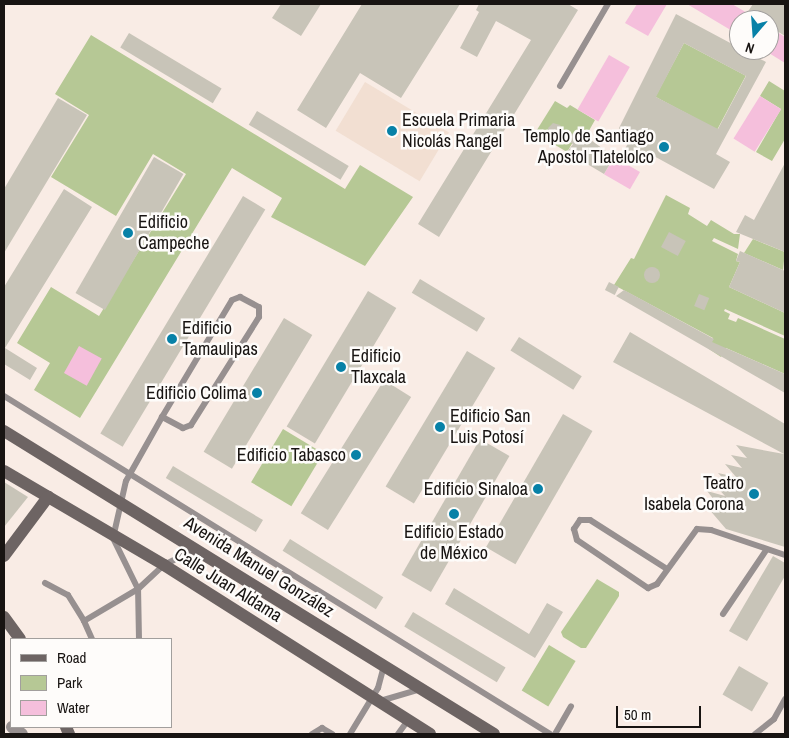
<!DOCTYPE html>
<meta charset="utf-8">
<style>
body{margin:0}
#map{position:relative;width:789px;height:738px;overflow:hidden;background:#f9ece5;font-family:"Archivo Narrow",sans-serif}
div>[style]{position:absolute}
[style*='--x']{left:calc(var(--x)*1px);top:calc(var(--y)*1px);width:calc(var(--w)*1px);rotate:calc(var(--a)*1deg)}
.built>*{inset:0;background:#f2dfd2;transform-origin:0 0}
.green>*{inset:0;background:#b6c895;transform-origin:0 0}
.water>*{inset:0;background:#f5bfdc;transform-origin:0 0}
.building>*{inset:0;background:#c8c4b8;transform-origin:0 0}
.round{border-radius:50%}
.lane>*{height:6px;margin:-3px;padding:0 3px;transform-origin:3px;border-radius:3px;background:#979090}
.street>*{height:12px;margin:-6px;padding:0 6px;transform-origin:6px;border-radius:6px;background:#979090}
.secondary>*{height:12px;margin:-6px;padding:0 6px;transform-origin:6px;border-radius:6px;background:#6d6463}
.dots>*{width:14px;height:14px;translate:-50% -50%;box-sizing:border-box;border:2px solid #fefcfa;border-radius:50%}
span{translate:-50% -50%;white-space:nowrap;text-align:center;line-height:1.15;-webkit-text-stroke:5px #fefcfa;paint-order:stroke}
.poi-label{font-size:18px;color:#181412}
.left{translate:0 -50%;text-align:left}
.right{translate:-100% -50%;text-align:right}
.street-label{font-size:18px;color:#181412}
.frame{position:absolute;inset:0;border:5px solid #181412;pointer-events:none}
.legend{position:absolute;left:10px;top:638px;width:162px;height:90px;box-sizing:border-box;background:#fefcfa;border:1px solid #a29f9d;margin:0;padding:6px 9px;list-style:none;font-size:15px;color:#181412}
.legend li{display:flex;align-items:center;gap:10px;height:25px}
.legend b{width:25px;border:1px solid #a29f9d}
.north{position:absolute;left:729px;top:10px;width:50px;height:50px;box-sizing:border-box;background:#fefcfa;border:1px solid #a29f9d;border-radius:50%;rotate:198deg;font-size:14px;font-weight:700;line-height:20px;text-align:center;color:#181412}
.north::after{content:'';display:block;margin:auto;width:18px;height:22px;background:#0781a7;clip-path:polygon(50% 0,100% 100%,50% 72%,0 100%)}
.scale{position:absolute;left:616px;top:706px;width:85px;height:22px;box-sizing:border-box;border:2px solid #181412;border-top:0;padding-left:6px;font-size:15px;line-height:18px;white-space:nowrap;color:#181412;-webkit-text-stroke:4px #fefcfa;paint-order:stroke}
</style>
<div id="map">
<div class="built">
<div style="left:365px;top:82px;width:98px;height:57px;rotate:31deg"></div>
</div>
<div class="green">
<div style="clip-path:polygon(91px 35px,345px 189px,360px 165px,413px 197px,365px 266px,271px 217px,282px 198px,232px 168px,80px 418px,34px 390px,50px 363px,17px 343px,51px 287px,99px 316px,186px 174px,153px 154px,116px 216px,51px 177px,89px 115px,55px 94px)"></div>
<div style="left:684px;top:43px;width:70px;height:61px;rotate:28deg"></div>
<div style="clip-path:polygon(769px 81px,785px 91px,785px 139px,772px 161px,756px 152px,781px 109px,760px 96px)"></div>
<div style="clip-path:polygon(555px 101px,567px 108px,570px 105px,595px 120px,586px 136px,579px 132px,567px 152px,535px 133px)"></div>
<div style="clip-path:polygon(666px 195px,690px 208px,688px 214px,707px 226px,711px 220px,734px 234px,740px 234px,738px 249px,714px 238px,712px 241px,738px 254px,736px 261px,740px 262px,729px 287px,785px 313px,785px 336px,725px 309px,724px 311px,730px 314px,728px 319px,736px 322px,738px 318px,785px 339px,785px 374px,726px 348px,721px 357px,709px 349px,713px 338px,614px 285px,631px 258px,634px 259px)"></div>
<div style="clip-path:polygon(753px 239px,785px 252px,783px 270px,744px 253px)"></div>
<div style="left:283px;top:429px;width:47px;height:62px;rotate:31deg"></div>
<div style="clip-path:polygon(597px 579px,619px 592px,619px 596px,586px 648px,581px 648px,563px 637px,561px 632px)"></div>
<div style="left:549px;top:645px;width:31px;height:53px;rotate:31deg"></div>
</div>
<div class="water">
<div style="clip-path:polygon(637px 4px,667px 4px,648px 36px,625px 23px)"></div>
<div style="clip-path:polygon(687px 4px,732px 4px,759px 20px,739px 20px,739px 35px)"></div>
<div style="clip-path:polygon(769px 27px,785px 37px,785px 63px,764px 50px,769px 50px)"></div>
<div style="left:609px;top:55px;width:24px;height:63px;rotate:30deg"></div>
<div style="left:760px;top:96px;width:25px;height:50px;rotate:32deg"></div>
<div style="left:614px;top:157px;width:30px;height:20px;rotate:30deg"></div>
<div style="left:79px;top:346px;width:26px;height:31px;rotate:29deg"></div>
</div>
<div class="building">
<div style="clip-path:polygon(281px 4px,321px 4px,301px 36px,272px 18px)"></div>
<div style="clip-path:polygon(362px 4px,460px 4px,401px 98px,360px 73px,326px 128px,297px 110px)"></div>
<div style="clip-path:polygon(479px 4px,568px 4px,578px 10px,439px 237px,418px 224px,531px 40px,496px 21px,477px 57px,460px 48px,479px 12px,476px 10px)"></div>
<div style="clip-path:polygon(753px 4px,785px 4px,785px 36px,769px 26px,769px 20px,759px 20px,747px 13px)"></div>
<div style="clip-path:polygon(evenodd,676px 14px,766px 62px,716px 154px,730px 162px,714px 189px,652px 155px,648px 163px,624px 151px,628px 143px,619px 128px,676px 14px,684px 43px,746px 76px,718px 129px,656px 97px,684px 43px)"></div>
<div style="left:129px;top:33px;width:108px;height:17px;rotate:31deg"></div>
<div style="clip-path:polygon(58px 98px,87px 115px,4px 253px,4px 189px)"></div>
<div style="left:257px;top:111px;width:107px;height:16px;rotate:31deg"></div>
<div style="clip-path:polygon(553px 123px,560px 125px,564px 132px,578px 135px,580px 132px,614px 157px,604px 174px,567px 152px,573px 144px,562px 137px,550px 136px,548px 128px)"></div>
<div style="left:154px;top:157px;width:34px;height:157px;rotate:30deg"></div>
<div style="clip-path:polygon(785px 163px,785px 252px,736px 232px,745px 215px,754px 220px)"></div>
<div style="clip-path:polygon(64px 189px,92px 207px,5px 348px,37px 368px,30px 380px,4px 364px,4px 287px)"></div>
<div style="left:243px;top:196px;width:26px;height:277px;rotate:31deg"></div>
<div style="left:669px;top:232px;width:19px;height:17px;rotate:28deg"></div>
<div style="clip-path:polygon(740px 251px,785px 271px,785px 313px,729px 287px,740px 262px,736px 261px)"></div>
<div class="round" style="left:644px;top:267px;width:16px;height:16px"></div>
<div style="left:420px;top:279px;width:76px;height:16px;rotate:31deg"></div>
<div style="left:609px;top:282px;width:11px;height:9px;rotate:27deg"></div>
<div style="clip-path:polygon(624px 290px,714px 339px,712px 342px,785px 374px,785px 393px,616px 296px)"></div>
<div style="left:368px;top:291px;width:33px;height:158px;rotate:31deg"></div>
<div style="left:699px;top:294px;width:11px;height:13px;rotate:22deg"></div>
<div style="left:284px;top:318px;width:33px;height:156px;rotate:31deg"></div>
<div style="clip-path:polygon(630px 332px,785px 424px,785px 547px,726px 529px,702px 501px,719px 506px,707px 491px,725px 496px,712px 482px,731px 487px,718px 473px,736px 477px,725px 464px,742px 468px,731px 455px,747px 458px,736px 445px,784px 454px,613px 362px)"></div>
<div style="left:519px;top:337px;width:74px;height:16px;rotate:32deg"></div>
<div style="left:467px;top:351px;width:33px;height:158px;rotate:31deg"></div>
<div style="left:384px;top:380px;width:32px;height:157px;rotate:32deg"></div>
<div style="left:563px;top:414px;width:34px;height:154px;rotate:30deg"></div>
<div style="left:480px;top:439px;width:34px;height:157px;rotate:30deg"></div>
<div style="left:173px;top:466px;width:105px;height:14px;rotate:31deg"></div>
<div style="clip-path:polygon(4px 482px,28px 497px,4px 527px)"></div>
<div style="left:290px;top:539px;width:110px;height:14px;rotate:32deg"></div>
<div style="clip-path:polygon(773px 556px,785px 563px,785px 576px,747px 641px,729px 631px)"></div>
<div style="clip-path:polygon(454px 588px,529px 634px,547px 603px,563px 612px,535px 658px,445px 604px)"></div>
<div style="left:413px;top:612px;width:108px;height:17px;rotate:31deg"></div>
<div style="left:739px;top:666px;width:34px;height:33px;rotate:30deg"></div>
</div>
<div class="lane">
<div style="--x:560;--y:86;--w:95;--a:-59.7"></div>
<div style="--x:4;--y:396;--w:642;--a:31.76"></div>
<div style="--x:667;--y:569;--w:91;--a:-147.5"></div>
<div style="--x:590;--y:520;--w:10;--a:180"></div>
<div style="--x:580;--y:520;--w:11;--a:124"></div>
<div style="--x:574;--y:529;--w:11;--a:75"></div>
<div style="--x:577;--y:540;--w:86;--a:34.1"></div>
<div style="--x:648;--y:588;--w:10;--a:-24"></div>
<div style="--x:657;--y:584;--w:68;--a:-54"></div>
<div style="--x:697;--y:529;--w:14;--a:4"></div>
<div style="--x:711;--y:530;--w:78;--a:18.7"></div>
<div style="--x:45;--y:583;--w:26;--a:28"></div>
<div style="--x:68;--y:595;--w:31;--a:58"></div>
<div style="--x:723;--y:614;--w:78;--a:-55.9"></div>
<div style="--x:92;--y:639;--w:20;--a:-114"></div>
<div style="--x:84;--y:621;--w:63;--a:-30.7"></div>
<div style="--x:138;--y:589;--w:35;--a:-43"></div>
<div style="--x:164;--y:565;--w:35;--a:-27"></div>
<div style="--x:139;--y:639;--w:50;--a:-91.1"></div>
<div style="--x:138;--y:589;--w:57;--a:-116.1"></div>
<div style="--x:113;--y:538;--w:58;--a:-77.2"></div>
<div style="--x:126;--y:481;--w:73;--a:-60.6"></div>
<div style="--x:162;--y:417;--w:136;--a:-59.1"></div>
<div style="--x:232;--y:300;--w:9;--a:-21"></div>
<div style="--x:240;--y:297;--w:21;--a:28"></div>
<div style="--x:259;--y:307;--w:10;--a:90"></div>
<div style="--x:259;--y:317;--w:128;--a:122.2"></div>
<div style="--x:191;--y:425;--w:9;--a:159"></div>
<div style="--x:183;--y:428;--w:24;--a:-152"></div>
<div style="--x:380;--y:701;--w:43;--a:-16.3"></div>
<div style="--x:312;--y:734;--w:12;--a:-31"></div>
<div style="--x:322;--y:728;--w:12;--a:31"></div>
<div style="--x:350;--y:734;--w:54;--a:-58.7"></div>
<div style="--x:378;--y:688;--w:23;--a:-75"></div>
<div style="--x:398;--y:734;--w:17;--a:-54"></div>
<div style="--x:555;--y:734;--w:32;--a:-60"></div>
<div style="--x:755;--y:734;--w:24;--a:-38"></div>
<div style="--x:774;--y:719;--w:23;--a:-61"></div>
</div>
<div class="street">
<div style="--x:12;--y:727;--w:12;--a:35"></div>
</div>
<div class="secondary">
<div style="--x:4;--y:431;--w:576;--a:31.73"></div>
<div style="--x:4;--y:471;--w:186;--a:30.4"></div>
<div style="--x:164;--y:565;--w:315;--a:32.4"></div>
<div style="--x:4;--y:556;--w:74;--a:-53.3"></div>
<div style="--x:4;--y:617;--w:27;--a:54"></div>
<div style="--x:66;--y:727;--w:8;--a:67"></div>
</div>
<div class="dots">
<div style="left:392px;top:131px;background:#0781a7"></div>
<div style="left:664px;top:147px;background:#0781a7"></div>
<div style="left:128px;top:233px;background:#0781a7"></div>
<div style="left:172px;top:339px;background:#0781a7"></div>
<div style="left:341px;top:367px;background:#0781a7"></div>
<div style="left:257px;top:393px;background:#0781a7"></div>
<div style="left:440px;top:427px;background:#0781a7"></div>
<div style="left:356px;top:455px;background:#0781a7"></div>
<div style="left:538px;top:489px;background:#0781a7"></div>
<div style="left:754px;top:494px;background:#0781a7"></div>
<div style="left:454px;top:514px;background:#0781a7"></div>
</div>
<div class="poi-label">
<span class="left" style="left:402px;top:131px">Escuela Primaria<br>Nicolás Rangel</span>
<span class="right" style="left:654px;top:147px">Templo de Santiago<br>Apostol Tlatelolco</span>
<span class="left" style="left:138px;top:233px">Edificio<br>Campeche</span>
<span class="left" style="left:182px;top:339px">Edificio<br>Tamaulipas</span>
<span class="left" style="left:351px;top:367px">Edificio<br>Tlaxcala</span>
<span class="right" style="left:247px;top:393px">Edificio Colima</span>
<span class="left" style="left:450px;top:427px">Edificio San<br>Luis Potosí</span>
<span class="right" style="left:346px;top:455px">Edificio Tabasco</span>
<span class="right" style="left:744px;top:494px">Teatro<br>Isabela Corona</span>
<span class="right" style="left:528px;top:489px">Edificio Sinaloa</span>
<span style="left:454px;top:543px">Edificio Estado<br>de México</span>
</div>
<div class="street-label">
<span style="left:259px;top:567px;rotate:32deg">Avenida Manuel González</span>
<span style="left:228px;top:585px;rotate:32deg">Calle Juan Aldama</span>
</div>
<div class="frame"></div>
<ul class="legend">
<li><b style="height:6px;background:#6d6463"></b>Road</li>
<li><b style="height:14px;background:#b6c895"></b>Park</li>
<li><b style="height:14px;background:#f5bfdc"></b>Water</li>
</ul>
<div class="north">N</div>
<div class="scale">50 m</div>
</div>
